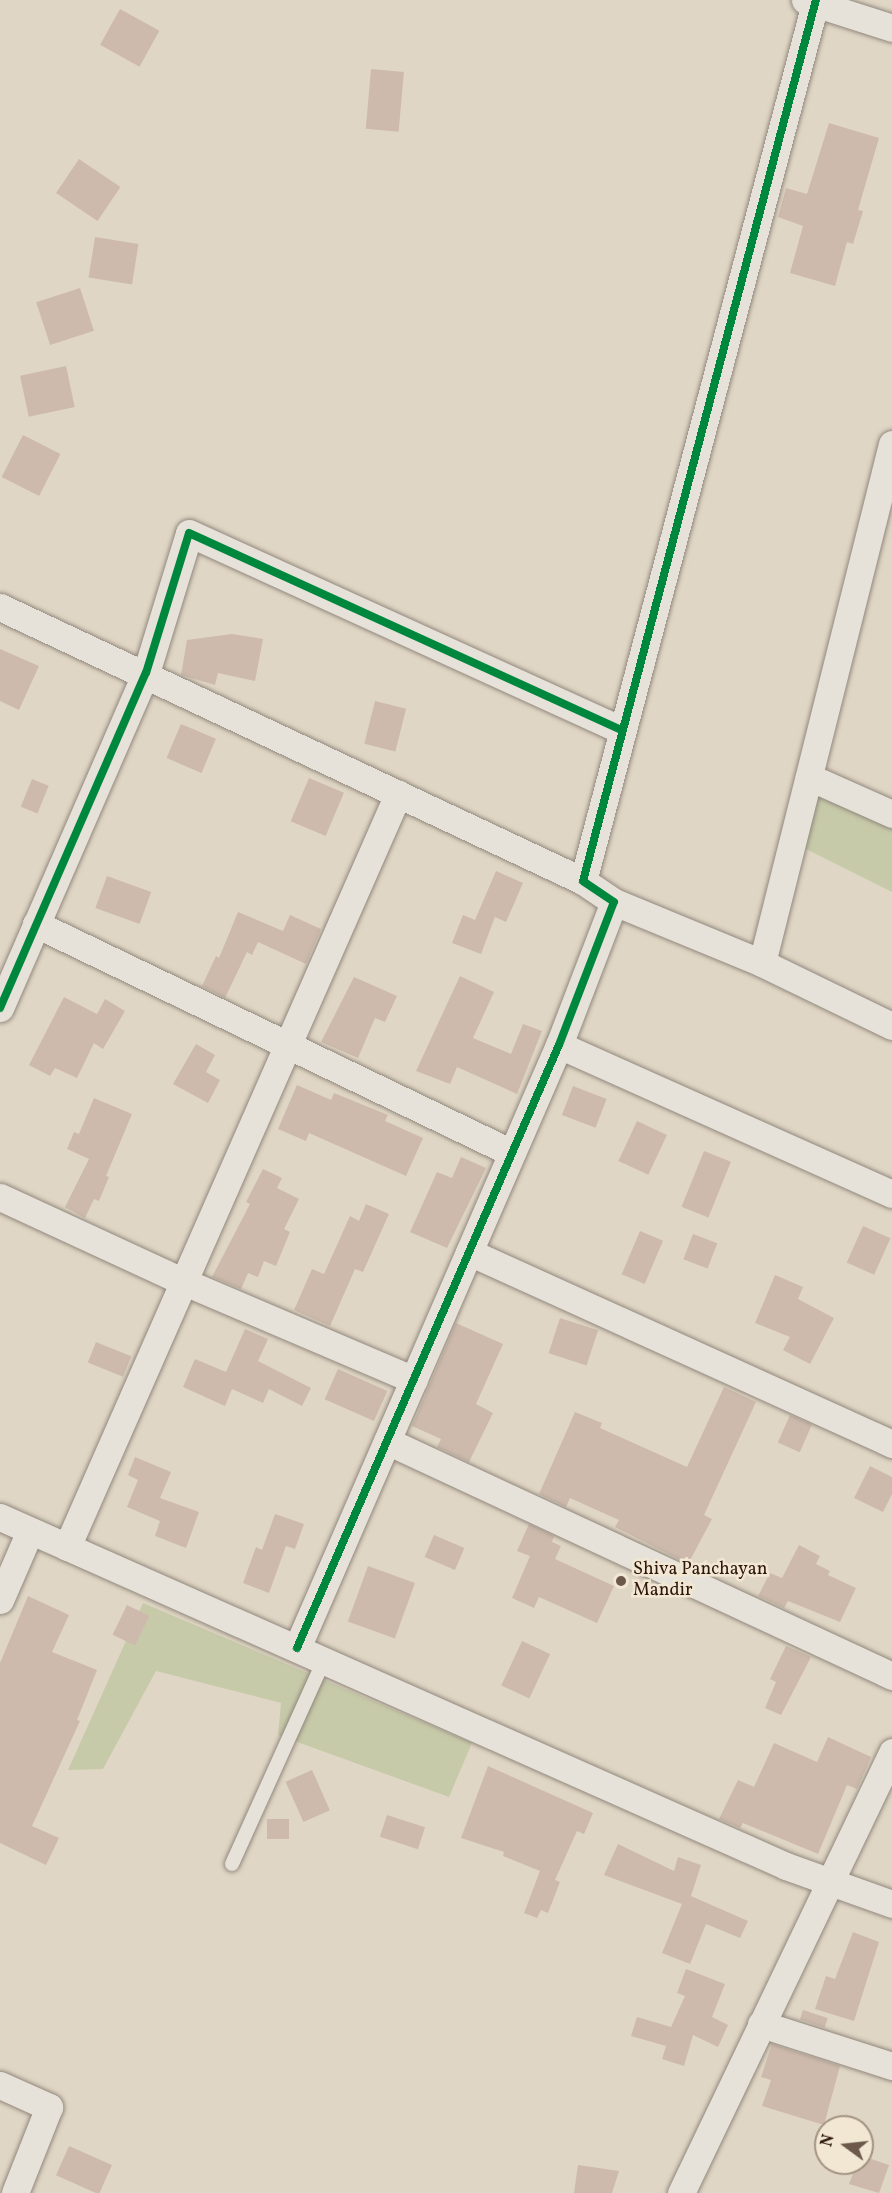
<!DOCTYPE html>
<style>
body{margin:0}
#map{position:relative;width:892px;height:2193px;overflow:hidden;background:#e0d6c5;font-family:Vollkorn,serif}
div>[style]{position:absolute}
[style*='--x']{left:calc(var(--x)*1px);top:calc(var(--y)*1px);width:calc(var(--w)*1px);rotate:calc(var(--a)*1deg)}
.green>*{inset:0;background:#c7caa9}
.building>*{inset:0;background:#cdbaad;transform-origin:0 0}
.roads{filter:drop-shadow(0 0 2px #91887d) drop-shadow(0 0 2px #91887d)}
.lane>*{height:14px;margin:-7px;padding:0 7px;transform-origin:7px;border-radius:7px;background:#e7e2d9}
.street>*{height:27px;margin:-13.5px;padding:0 13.5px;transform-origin:13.5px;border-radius:13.5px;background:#e7e2d9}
.cycleway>*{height:8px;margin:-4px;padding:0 4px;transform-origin:4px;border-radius:4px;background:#00873e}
.dots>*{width:16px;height:16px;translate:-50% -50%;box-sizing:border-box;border:3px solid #f2e7d2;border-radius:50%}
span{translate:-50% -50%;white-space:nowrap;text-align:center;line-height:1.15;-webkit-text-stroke:5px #f2e7d2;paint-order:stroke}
.poi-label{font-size:18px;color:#2d160a}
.left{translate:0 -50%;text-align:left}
.north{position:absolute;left:814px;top:2115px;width:60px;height:60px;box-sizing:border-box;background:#f2e7d2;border:2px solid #a39382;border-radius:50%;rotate:285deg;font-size:16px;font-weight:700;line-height:24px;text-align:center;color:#2d160a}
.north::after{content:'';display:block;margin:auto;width:21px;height:27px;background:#6c594b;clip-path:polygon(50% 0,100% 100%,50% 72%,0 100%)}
</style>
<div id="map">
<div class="green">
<div style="clip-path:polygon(818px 791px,892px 820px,892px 892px,804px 848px)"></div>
<div style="clip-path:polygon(143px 1603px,472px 1743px,449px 1797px,278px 1735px,281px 1703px,156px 1671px,103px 1769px,68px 1770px)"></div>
</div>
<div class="building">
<div style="left:120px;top:9px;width:45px;height:41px;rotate:29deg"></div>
<div style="left:371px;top:69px;width:33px;height:60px;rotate:5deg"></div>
<div style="clip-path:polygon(829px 123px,879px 138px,858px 210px,863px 211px,853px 244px,847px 242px,835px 286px,790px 273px,803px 226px,778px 217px,786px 188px,807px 194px)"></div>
<div style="left:79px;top:159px;width:50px;height:41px;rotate:34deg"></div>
<div style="left:95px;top:237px;width:44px;height:41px;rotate:9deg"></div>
<div style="left:80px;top:288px;width:45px;height:46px;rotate:72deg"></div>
<div style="left:66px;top:366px;width:42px;height:47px;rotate:78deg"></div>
<div style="left:23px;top:435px;width:42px;height:47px;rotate:27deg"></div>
<div style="clip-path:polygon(232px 634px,263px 639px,255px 681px,218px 673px,215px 685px,181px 675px,187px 640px)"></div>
<div style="clip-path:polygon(0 649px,39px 666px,19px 710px,0 701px)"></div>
<div style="left:375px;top:701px;width:32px;height:44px;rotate:14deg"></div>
<div style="left:181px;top:724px;width:38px;height:37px;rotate:23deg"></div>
<div style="left:309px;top:778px;width:38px;height:47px;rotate:23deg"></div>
<div style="left:32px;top:779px;width:18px;height:30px;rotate:22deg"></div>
<div style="clip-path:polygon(496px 871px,523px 883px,506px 922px,495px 917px,481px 954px,452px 943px,463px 915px,475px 920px)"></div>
<div style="left:107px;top:876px;width:47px;height:34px;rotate:20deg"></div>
<div style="clip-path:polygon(238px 912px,283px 931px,290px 915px,321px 929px,306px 964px,258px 942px,252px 955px,247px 952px,225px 998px,202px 986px,216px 956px,219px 958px)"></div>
<div style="clip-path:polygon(460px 976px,494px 992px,473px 1038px,511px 1054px,523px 1024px,542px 1031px,517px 1094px,457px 1067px,450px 1084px,416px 1071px)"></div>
<div style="clip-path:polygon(354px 977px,397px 996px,385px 1022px,375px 1018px,358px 1058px,321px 1042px)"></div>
<div style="clip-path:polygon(64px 997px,97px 1014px,105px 999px,125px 1011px,103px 1049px,94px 1043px,77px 1078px,55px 1068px,50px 1076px,29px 1065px)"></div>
<div style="clip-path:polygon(196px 1044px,215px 1055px,206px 1072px,220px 1080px,208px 1103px,173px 1084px)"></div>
<div style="clip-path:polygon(297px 1085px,331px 1100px,334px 1093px,388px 1115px,385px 1121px,423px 1138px,406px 1176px,309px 1133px,306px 1141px,278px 1129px)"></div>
<div style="left:573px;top:1086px;width:36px;height:31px;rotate:21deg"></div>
<div style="clip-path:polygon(94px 1098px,132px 1114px,106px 1176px,109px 1177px,99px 1201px,94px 1199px,85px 1218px,65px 1207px,89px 1159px,67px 1149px,74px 1132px,79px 1134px)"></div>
<div style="left:637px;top:1121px;width:33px;height:44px;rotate:25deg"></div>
<div style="left:704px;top:1151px;width:29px;height:60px;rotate:22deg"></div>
<div style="clip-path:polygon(461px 1157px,486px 1168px,447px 1248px,410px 1232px,437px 1172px,452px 1178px)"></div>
<div style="clip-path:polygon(263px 1169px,282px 1178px,277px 1188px,299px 1199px,284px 1229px,290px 1232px,276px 1266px,264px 1261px,258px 1277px,248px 1273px,241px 1289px,212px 1277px,250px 1204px,246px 1202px)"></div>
<div style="clip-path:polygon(366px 1204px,389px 1214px,363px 1272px,355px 1269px,330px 1326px,294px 1310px,312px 1269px,324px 1274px,350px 1216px,359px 1221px)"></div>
<div style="left:863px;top:1226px;width:30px;height:40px;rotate:24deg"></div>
<div style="left:640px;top:1231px;width:25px;height:47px;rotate:23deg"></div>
<div style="left:693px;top:1234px;width:26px;height:27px;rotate:21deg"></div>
<div style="clip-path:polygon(775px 1275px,803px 1287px,798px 1299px,834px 1318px,810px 1364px,783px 1350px,790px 1337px,755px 1323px)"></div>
<div style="left:560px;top:1318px;width:40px;height:37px;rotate:18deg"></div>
<div style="clip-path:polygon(456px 1323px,503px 1344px,476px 1404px,493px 1413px,469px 1462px,437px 1447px,441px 1439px,412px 1426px)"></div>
<div style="clip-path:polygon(245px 1329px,268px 1339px,258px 1361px,311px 1388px,302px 1406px,269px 1389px,263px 1403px,232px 1389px,225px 1406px,183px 1387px,195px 1359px,226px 1372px)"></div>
<div style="left:96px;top:1342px;width:38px;height:22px;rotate:22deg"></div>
<div style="left:338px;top:1369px;width:54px;height:33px;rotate:24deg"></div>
<div style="clip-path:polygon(724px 1387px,756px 1402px,704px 1515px,712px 1519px,688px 1564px,615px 1527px,619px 1520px,570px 1498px,566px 1507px,539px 1494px,575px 1412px,602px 1423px,600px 1428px,687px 1467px)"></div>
<div style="left:790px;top:1415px;width:24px;height:30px;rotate:24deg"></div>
<div style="clip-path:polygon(135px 1457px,171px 1472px,160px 1498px,199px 1512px,186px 1548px,155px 1536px,160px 1521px,127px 1507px,138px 1480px,128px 1475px)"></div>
<div style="clip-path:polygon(870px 1466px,892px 1477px,892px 1494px,883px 1512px,854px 1498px)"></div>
<div style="clip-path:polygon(275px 1514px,304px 1524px,295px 1549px,286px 1546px,269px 1593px,243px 1583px,256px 1547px,262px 1550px)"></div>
<div style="clip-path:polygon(529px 1524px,554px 1536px,552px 1542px,561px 1546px,555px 1559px,614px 1586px,597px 1623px,539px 1597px,534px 1608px,512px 1598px,530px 1556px,517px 1551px)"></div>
<div style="left:434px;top:1535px;width:33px;height:24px;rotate:23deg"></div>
<div style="clip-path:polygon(799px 1545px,820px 1556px,816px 1564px,830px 1571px,828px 1575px,856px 1588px,840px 1622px,788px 1601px,784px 1608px,758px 1596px,770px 1573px,782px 1578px)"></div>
<div style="left:368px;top:1566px;width:50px;height:59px;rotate:20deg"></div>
<div style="clip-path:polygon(28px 1596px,69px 1615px,52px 1652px,97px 1670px,77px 1720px,80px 1721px,32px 1826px,59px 1838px,46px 1865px,0 1843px,0 1663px)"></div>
<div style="left:127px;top:1605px;width:25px;height:33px;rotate:26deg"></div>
<div style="left:522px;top:1641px;width:31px;height:49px;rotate:25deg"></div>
<div style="clip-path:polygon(786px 1646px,811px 1657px,781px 1715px,765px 1708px,776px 1682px,770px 1679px)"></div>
<div style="clip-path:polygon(828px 1737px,871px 1757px,857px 1789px,847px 1785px,818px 1854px,743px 1823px,740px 1828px,719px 1819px,738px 1780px,754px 1787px,774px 1743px,817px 1762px)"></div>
<div style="clip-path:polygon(488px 1766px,593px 1813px,584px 1834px,577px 1831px,555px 1880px,560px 1882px,548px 1913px,541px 1910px,537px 1918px,524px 1913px,540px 1871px,503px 1856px,504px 1852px,461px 1838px)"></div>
<div style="left:312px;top:1770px;width:44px;height:29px;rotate:66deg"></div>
<div style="left:387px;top:1815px;width:40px;height:23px;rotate:18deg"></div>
<div style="left:289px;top:1819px;width:20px;height:22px;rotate:90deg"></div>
<div style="clip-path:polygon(618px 1844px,674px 1871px,678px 1857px,701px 1865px,691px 1896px,748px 1921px,740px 1938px,706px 1924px,690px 1964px,662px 1953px,682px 1904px,604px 1875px)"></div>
<div style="clip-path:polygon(853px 1932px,879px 1942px,854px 2021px,815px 2009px,826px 1976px,835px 1979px)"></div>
<div style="clip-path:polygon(686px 1969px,725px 1984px,712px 2017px,728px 2025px,718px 2047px,693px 2035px,684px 2066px,662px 2059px,666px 2046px,631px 2036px,637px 2017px,671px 2027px,685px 1996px,677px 1993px)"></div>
<div style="left:803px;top:2010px;width:26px;height:10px;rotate:18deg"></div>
<div style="clip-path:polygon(772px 2044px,840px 2066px,824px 2125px,762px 2106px,771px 2080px,761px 2077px)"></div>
<div style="left:69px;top:2146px;width:47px;height:32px;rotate:24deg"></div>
<div style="clip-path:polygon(862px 2156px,889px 2165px,879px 2193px,849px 2184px,857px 2163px,862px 2163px)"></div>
<div style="clip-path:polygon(578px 2165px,619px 2171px,612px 2193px,574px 2193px)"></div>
</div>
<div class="roads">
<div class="lane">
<div style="--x:232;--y:1864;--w:224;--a:-65.7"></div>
</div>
<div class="street">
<div style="--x:805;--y:0;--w:91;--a:17.8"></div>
<div style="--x:0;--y:607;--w:644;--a:25.17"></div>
<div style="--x:809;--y:777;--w:91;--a:24"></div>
<div style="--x:614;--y:902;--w:160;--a:22.4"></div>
<div style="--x:762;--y:963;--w:535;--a:-75.94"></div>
<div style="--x:36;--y:924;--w:528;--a:25.69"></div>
<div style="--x:762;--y:963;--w:144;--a:25.9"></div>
<div style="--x:0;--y:1008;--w:365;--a:-66.5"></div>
<div style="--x:146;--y:673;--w:146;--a:-72.9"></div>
<div style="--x:189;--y:533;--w:476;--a:24.5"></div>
<div style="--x:559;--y:1045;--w:365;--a:24.1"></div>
<div style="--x:0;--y:1197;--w:200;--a:24.8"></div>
<div style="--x:182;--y:1281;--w:252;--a:23.1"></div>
<div style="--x:469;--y:1252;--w:465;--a:24.4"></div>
<div style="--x:387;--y:1441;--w:557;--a:24.95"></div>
<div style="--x:0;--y:1517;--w:860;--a:23.94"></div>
<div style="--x:786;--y:1866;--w:113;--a:19.7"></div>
<div style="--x:67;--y:1547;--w:823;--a:-66.27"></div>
<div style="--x:0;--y:1600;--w:75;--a:-66.5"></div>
<div style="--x:297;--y:1648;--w:657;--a:-66.52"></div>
<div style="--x:559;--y:1045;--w:153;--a:-69"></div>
<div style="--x:614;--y:902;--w:37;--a:-146"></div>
<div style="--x:583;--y:881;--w:911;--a:-75.19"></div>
<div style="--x:761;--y:2024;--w:138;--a:17.8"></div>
<div style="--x:0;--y:2085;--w:54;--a:24.2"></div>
<div style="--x:49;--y:2107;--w:92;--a:111.6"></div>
<div style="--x:681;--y:2193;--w:489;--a:-64.4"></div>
</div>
</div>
<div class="cycleway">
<div style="--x:0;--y:1008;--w:365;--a:-66.5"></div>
<div style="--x:146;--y:673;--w:146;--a:-72.9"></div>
<div style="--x:189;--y:533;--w:476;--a:24.5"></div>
<div style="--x:297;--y:1648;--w:657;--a:-66.52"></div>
<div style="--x:559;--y:1045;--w:153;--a:-69"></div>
<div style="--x:614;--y:902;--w:37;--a:-146"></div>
<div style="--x:583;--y:881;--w:911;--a:-75.19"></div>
</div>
<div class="dots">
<div style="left:621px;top:1581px;background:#6c594b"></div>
</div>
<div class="poi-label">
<span class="left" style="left:633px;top:1581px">Shiva Panchayan<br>Mandir</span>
</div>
<div class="north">N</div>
</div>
